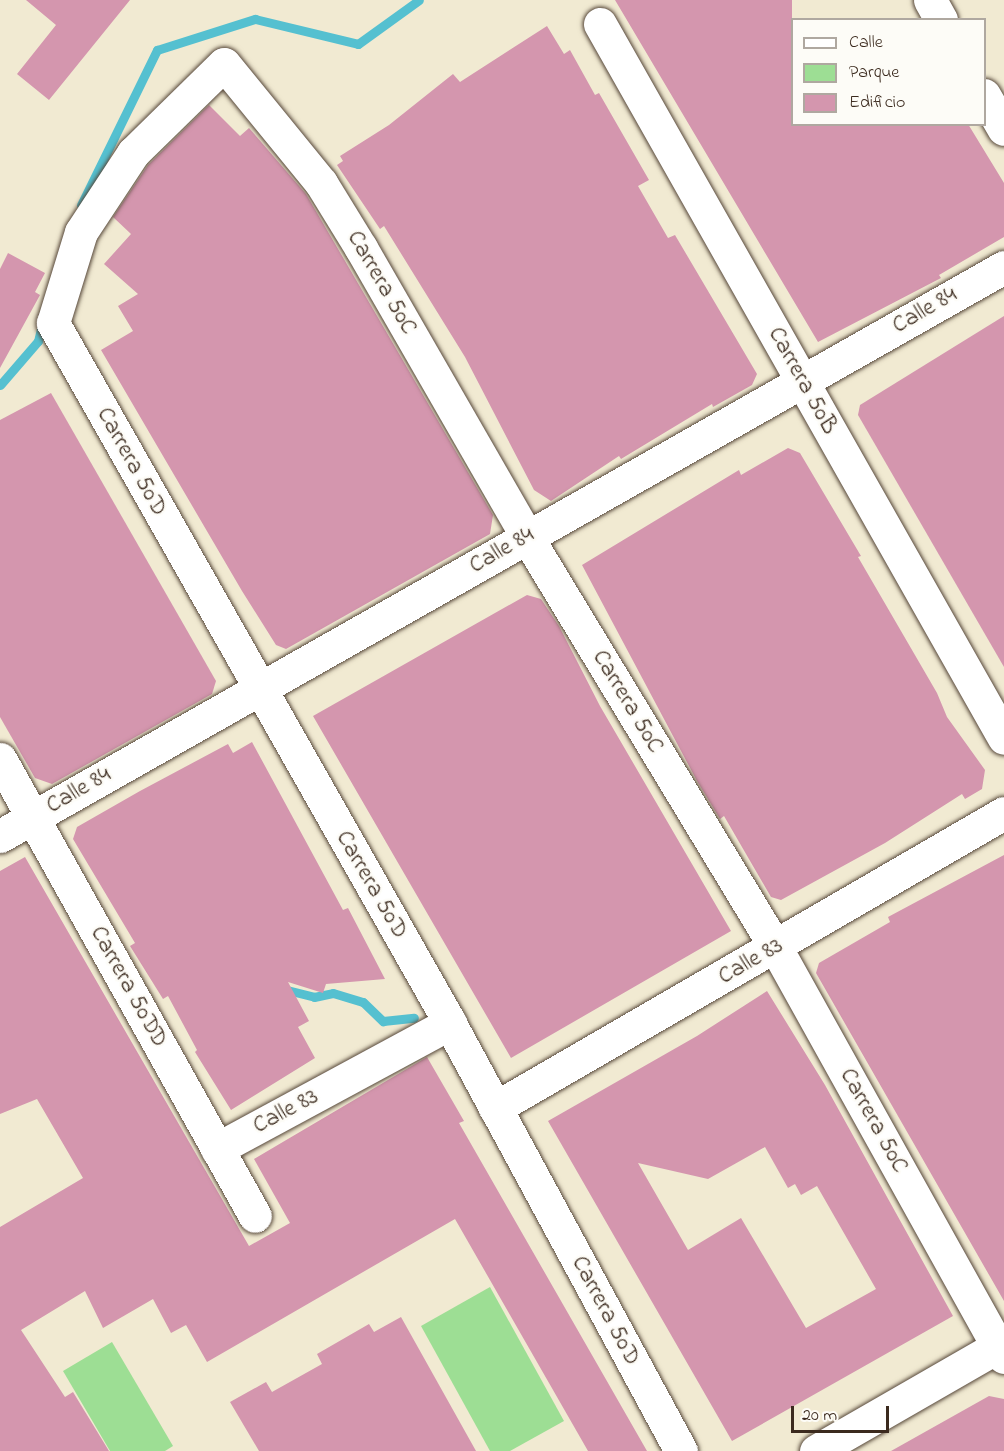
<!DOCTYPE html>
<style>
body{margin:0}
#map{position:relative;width:1004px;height:1451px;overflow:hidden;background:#f1ead2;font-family:"Indie Flower",sans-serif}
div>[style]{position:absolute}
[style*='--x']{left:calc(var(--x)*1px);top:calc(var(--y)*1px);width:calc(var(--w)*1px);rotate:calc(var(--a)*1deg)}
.green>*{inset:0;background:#9dde94}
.stream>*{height:9px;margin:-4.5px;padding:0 4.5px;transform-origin:4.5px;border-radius:4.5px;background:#55c0d0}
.building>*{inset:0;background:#d496ae}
.roads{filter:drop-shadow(0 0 2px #564739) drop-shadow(0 0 2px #564739)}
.minor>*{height:33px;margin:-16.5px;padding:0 16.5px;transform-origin:16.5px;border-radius:16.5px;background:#fff}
span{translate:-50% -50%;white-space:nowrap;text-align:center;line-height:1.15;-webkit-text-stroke:5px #fdfcf7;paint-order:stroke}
.street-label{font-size:24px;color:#3b2a1e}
.legend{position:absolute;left:791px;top:18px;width:195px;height:108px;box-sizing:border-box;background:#fdfcf7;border:2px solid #afa8a0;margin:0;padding:8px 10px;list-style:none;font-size:18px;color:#3b2a1e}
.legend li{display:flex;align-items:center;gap:12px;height:30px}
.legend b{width:30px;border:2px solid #afa8a0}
.scale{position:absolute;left:791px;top:1406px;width:98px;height:27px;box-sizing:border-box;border:3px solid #3b2a1e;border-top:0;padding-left:8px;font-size:18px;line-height:21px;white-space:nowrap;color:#3b2a1e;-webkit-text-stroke:4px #fdfcf7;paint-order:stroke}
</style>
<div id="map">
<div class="green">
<div style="clip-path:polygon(490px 1287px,564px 1421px,510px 1451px,490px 1451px,421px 1326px)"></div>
<div style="clip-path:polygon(112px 1342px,173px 1446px,165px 1451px,110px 1451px,63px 1371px)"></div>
</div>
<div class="stream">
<div style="--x:81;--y:205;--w:173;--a:-63.9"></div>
<div style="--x:157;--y:50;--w:103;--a:-17.6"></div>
<div style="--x:255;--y:19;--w:106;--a:13.6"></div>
<div style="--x:358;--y:44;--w:75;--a:-35.8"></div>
<div style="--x:0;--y:385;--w:58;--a:-49.2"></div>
<div style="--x:38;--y:341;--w:21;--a:-76"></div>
<div style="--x:283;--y:989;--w:32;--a:14"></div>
<div style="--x:314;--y:997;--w:19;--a:-12"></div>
<div style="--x:333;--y:993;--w:31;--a:17"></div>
<div style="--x:363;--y:1002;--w:28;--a:44"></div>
<div style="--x:383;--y:1021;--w:31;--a:-6"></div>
</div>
<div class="building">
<div style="clip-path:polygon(26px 0,130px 0,49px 100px,17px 74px,56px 25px)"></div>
<div style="clip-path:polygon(615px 0,792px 0,792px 124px,968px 124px,1004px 183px,1004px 237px,939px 275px,941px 278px,818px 342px)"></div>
<div style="clip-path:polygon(547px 26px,564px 54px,570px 50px,595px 95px,599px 93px,649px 180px,638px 186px,668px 238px,675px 235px,757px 374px,752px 385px,713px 407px,712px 404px,621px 459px,619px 456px,551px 501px,534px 490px,465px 357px,384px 226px,380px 229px,337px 165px,343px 161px,340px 156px,389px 125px,453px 74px,460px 82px)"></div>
<div style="clip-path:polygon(209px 105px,240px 136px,249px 128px,306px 194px,493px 515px,490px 534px,286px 649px,276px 645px,242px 591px,101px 350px,133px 331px,118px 306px,138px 294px,104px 264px,131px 234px,113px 217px,148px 165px)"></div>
<div style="clip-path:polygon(8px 253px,45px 273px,35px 292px,40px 295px,0 368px,0 269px)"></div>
<div style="clip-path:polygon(1004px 316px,1004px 667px,858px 415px,860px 405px)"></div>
<div style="clip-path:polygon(51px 393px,216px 681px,212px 694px,52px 784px,35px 778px,0 717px,0 420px)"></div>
<div style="clip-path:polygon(788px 448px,800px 453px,861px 556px,858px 557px,937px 693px,947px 717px,985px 770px,982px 789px,965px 799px,962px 794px,885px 843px,781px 900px,771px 897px,724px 816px,720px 819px,697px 781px,582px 565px,739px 470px,741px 475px)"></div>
<div style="clip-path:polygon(527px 595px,541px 599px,559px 626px,600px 706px,731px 931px,511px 1058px,313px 716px)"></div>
<div style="clip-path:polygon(252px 742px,343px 910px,348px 908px,385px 979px,326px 984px,323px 993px,288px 982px,309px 1021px,298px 1027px,315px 1058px,231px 1110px,195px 1052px,197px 1050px,168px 996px,163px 999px,130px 946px,135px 943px,73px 839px,77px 827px,140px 791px,228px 744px,233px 753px)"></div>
<div style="clip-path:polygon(1004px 855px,1004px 1301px,816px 973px,819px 963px,890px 922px,888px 917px)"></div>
<div style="clip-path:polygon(25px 857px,249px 1246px,290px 1223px,254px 1159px,427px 1057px,464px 1121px,459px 1123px,647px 1451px,588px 1451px,455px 1219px,207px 1362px,186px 1325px,171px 1333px,153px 1299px,103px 1328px,85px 1291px,21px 1330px,65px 1397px,73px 1392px,109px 1451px,0 1451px,0 1227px,83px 1178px,37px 1099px,0 1114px,0 871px)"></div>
<div style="clip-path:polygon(evenodd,767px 991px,825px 1085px,953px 1316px,732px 1441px,548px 1121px,697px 1036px,767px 991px,765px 1147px,788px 1188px,795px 1184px,801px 1195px,817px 1186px,876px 1289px,806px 1328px,741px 1218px,688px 1250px,638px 1163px,708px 1179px,765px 1147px)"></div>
<div style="clip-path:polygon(401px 1317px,476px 1451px,259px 1451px,230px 1402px,266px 1382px,272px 1392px,322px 1364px,317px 1354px,369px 1324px,374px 1332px)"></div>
<div style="clip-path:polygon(989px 1396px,1004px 1399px,1004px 1451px,891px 1451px)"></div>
</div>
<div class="roads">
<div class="minor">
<div style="--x:930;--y:0;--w:23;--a:61"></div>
<div style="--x:600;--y:24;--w:820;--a:60.5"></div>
<div style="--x:984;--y:95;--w:39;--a:60"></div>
<div style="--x:0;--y:759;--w:523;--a:60.84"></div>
<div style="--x:0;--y:836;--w:1154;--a:-29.54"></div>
<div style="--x:495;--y:1108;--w:588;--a:-30.1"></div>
<div style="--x:217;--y:1149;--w:265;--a:-28.4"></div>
<div style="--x:681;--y:1451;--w:486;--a:-118.4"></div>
<div style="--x:450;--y:1023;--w:805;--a:-119.56"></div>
<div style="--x:53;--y:323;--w:95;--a:-72.9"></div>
<div style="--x:81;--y:232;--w:95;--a:-56.6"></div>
<div style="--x:133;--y:153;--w:127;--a:-44.4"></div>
<div style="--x:224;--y:64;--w:154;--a:50.8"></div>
<div style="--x:321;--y:183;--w:76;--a:58.4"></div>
<div style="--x:361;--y:248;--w:333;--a:60.1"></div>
<div style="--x:527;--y:537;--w:481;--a:58.8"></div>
<div style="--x:776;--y:948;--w:468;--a:60.9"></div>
<div style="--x:816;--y:1451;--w:217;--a:-29.9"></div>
</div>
</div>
<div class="street-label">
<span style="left:381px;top:283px;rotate:60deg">Carrera 50C</span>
<span style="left:925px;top:311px;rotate:-30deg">Calle 84</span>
<span style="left:802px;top:381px;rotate:61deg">Carrera 50B</span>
<span style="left:131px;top:462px;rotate:61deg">Carrera 50D</span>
<span style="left:502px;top:551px;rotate:-30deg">Calle 84</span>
<span style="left:627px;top:702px;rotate:59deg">Carrera 50C</span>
<span style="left:79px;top:791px;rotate:-30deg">Calle 84</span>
<span style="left:371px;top:885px;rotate:60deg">Carrera 50D</span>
<span style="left:751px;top:962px;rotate:-30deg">Calle 83</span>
<span style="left:128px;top:987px;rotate:61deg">Carrera 50DD</span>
<span style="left:286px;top:1112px;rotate:-28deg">Calle 83</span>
<span style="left:873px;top:1121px;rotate:61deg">Carrera 50C</span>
<span style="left:605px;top:1311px;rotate:62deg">Carrera 50D</span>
</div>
<ul class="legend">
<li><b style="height:8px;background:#fff"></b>Calle</li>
<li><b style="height:16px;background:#9dde94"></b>Parque</li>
<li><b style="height:16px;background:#d496ae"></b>Edificio</li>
</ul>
<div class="scale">20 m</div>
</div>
